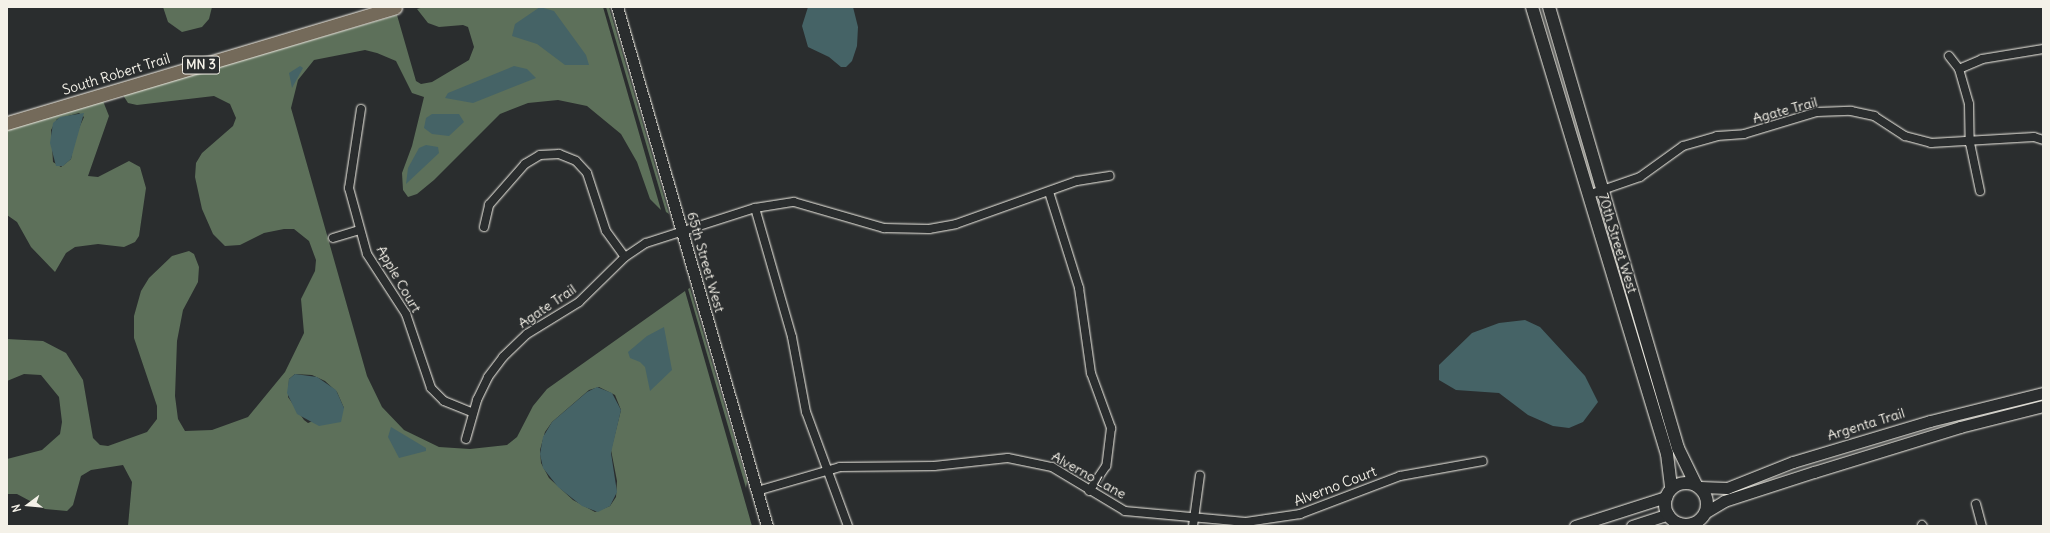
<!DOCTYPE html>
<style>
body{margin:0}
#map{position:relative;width:2050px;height:533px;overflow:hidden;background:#2a2d2e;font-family:Delius,sans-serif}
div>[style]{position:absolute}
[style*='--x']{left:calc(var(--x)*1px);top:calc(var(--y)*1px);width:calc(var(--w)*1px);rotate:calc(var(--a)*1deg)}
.green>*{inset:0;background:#5d705a}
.water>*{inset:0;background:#456366}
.roads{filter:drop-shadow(0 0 1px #f4f1e8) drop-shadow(0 0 1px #f4f1e8)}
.minor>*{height:8px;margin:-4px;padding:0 4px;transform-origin:4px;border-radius:4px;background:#2a2d2e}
.tertiary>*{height:11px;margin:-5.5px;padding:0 5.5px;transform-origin:5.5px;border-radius:5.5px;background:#2a2d2e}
.secondary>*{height:12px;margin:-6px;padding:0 6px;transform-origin:6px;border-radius:6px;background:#2a2d2e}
.secondary>.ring{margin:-6px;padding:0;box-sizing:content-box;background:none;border:12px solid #2a2d2e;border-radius:50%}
.primary>*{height:13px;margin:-6.5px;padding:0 6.5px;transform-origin:6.5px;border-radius:6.5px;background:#746a5a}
span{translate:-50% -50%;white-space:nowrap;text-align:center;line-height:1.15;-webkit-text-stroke:3px #2a2d2e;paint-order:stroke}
.shield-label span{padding:1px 3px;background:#2a2d2e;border:1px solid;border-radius:3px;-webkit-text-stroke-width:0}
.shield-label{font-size:13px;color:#f4f1e8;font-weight:700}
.street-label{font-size:14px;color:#f4f1e8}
.frame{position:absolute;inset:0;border:8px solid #f4f1e8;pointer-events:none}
.north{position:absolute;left:8px;top:485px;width:40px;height:40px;-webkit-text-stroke:3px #2a2d2e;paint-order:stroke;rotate:254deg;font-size:11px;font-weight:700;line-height:16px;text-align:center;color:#f4f1e8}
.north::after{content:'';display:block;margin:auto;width:14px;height:18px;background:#f4f1e8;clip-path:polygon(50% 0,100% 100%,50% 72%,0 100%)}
</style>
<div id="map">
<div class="green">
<div style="clip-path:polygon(163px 7px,212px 7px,209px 19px,202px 27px,182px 32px,168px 22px)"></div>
<div style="clip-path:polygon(evenodd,424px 7px,603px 7px,661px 210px,650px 199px,637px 162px,621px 134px,587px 106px,558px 100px,528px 103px,500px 114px,434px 180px,417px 194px,408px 197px,403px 190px,402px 173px,412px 146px,424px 97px,412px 93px,396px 61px,377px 53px,365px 50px,314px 60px,298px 80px,291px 108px,367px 376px,382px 407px,404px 430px,439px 447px,470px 449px,507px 445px,517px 437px,533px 406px,547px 389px,685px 291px,752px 526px,128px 526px,132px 482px,123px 465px,91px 470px,81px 476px,73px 505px,67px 511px,45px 509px,17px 494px,7px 494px,7px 459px,42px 450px,60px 434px,62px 422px,59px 397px,41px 375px,24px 374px,7px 381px,7px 339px,43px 341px,66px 353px,83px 380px,93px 438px,100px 445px,108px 446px,147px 432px,157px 419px,157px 406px,134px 338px,134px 316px,141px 291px,149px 278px,172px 256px,189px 251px,194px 254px,199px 267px,198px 282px,183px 310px,177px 341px,175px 396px,178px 419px,185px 431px,212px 430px,248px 417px,285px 372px,304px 333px,301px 299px,315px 271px,316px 260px,309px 241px,294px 229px,284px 229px,264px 233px,240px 245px,225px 246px,213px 234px,202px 209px,195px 177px,196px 163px,202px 153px,233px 126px,236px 118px,230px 104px,214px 96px,137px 105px,128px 103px,123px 95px,397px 15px,416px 81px,421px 84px,432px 82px,469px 60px,474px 47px,468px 27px,463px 25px,439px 27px,428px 23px,417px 9px,424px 7px,295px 374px,312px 375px,325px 381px,337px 392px,344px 408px,308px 423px,304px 420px,288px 397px,289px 379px,295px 374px,424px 7px,599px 387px,615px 395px,621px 410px,611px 450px,617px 481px,616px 497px,610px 506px,595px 512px,573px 500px,549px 478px,541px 463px,540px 450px,545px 432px,552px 422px,589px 390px,599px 387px)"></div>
<div style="clip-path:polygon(606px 7px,609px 7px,669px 214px,666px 212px)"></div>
<div style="clip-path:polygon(evenodd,103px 101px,109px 116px,88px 176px,98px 177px,129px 161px,140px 167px,146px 188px,139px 236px,135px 242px,124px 247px,98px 244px,75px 247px,66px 253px,55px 272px,31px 247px,17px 222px,7px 215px,7px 130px,103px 101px,79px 113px,84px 117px,75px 137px,71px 159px,61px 167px,53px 162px,51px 130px,57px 119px,79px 113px)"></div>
<div style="clip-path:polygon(690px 288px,747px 482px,746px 488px,688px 289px)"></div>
</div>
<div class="water">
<div style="clip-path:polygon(540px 7px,554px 11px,586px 55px,589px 65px,565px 65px,537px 44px,512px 36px,515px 24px)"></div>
<div style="clip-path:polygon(808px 7px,853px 7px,858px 27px,857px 46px,852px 61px,846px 67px,841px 67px,829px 57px,808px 47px,802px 26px)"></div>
<div style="clip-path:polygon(300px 66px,303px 68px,292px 88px,289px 73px)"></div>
<div style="clip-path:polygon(514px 66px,527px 69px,536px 78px,473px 103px,445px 98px,448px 93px)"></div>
<div style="clip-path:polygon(84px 113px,71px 159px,63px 166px,56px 166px,50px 143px,53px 123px,60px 117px)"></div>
<div style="clip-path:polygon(432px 114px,459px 114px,464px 122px,449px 136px,432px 134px,424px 128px,426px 118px)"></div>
<div style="clip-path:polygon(426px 145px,438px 147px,439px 153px,406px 184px,408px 168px,419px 148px)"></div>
<div style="clip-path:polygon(1525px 320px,1540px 327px,1585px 376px,1598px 402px,1583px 422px,1569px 428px,1553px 426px,1528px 415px,1499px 393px,1456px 390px,1439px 380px,1439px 365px,1472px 333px,1499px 323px)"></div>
<div style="clip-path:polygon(664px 327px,672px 370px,650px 391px,645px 367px,640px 362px,630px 358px,628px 352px,647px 336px)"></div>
<div style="clip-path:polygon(295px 374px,317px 377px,336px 390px,344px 408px,341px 422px,319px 426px,297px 414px,287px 393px,289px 379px)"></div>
<div style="clip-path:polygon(597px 387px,612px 393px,621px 410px,611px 453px,617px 492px,610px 506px,598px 512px,582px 506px,558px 487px,543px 468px,540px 454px,543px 437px,552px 422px,587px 392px)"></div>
<div style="clip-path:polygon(391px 427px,426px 448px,426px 451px,399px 458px,388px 437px)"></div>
</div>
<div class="roads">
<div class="minor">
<div style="--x:1949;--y:56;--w:16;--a:52"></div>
<div style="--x:1959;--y:69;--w:36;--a:74"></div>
<div style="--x:1969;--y:104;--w:39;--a:89"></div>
<div style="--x:1970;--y:143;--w:49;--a:78.2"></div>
<div style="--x:1959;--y:69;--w:25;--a:-23"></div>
<div style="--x:1982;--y:59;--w:62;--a:-9.3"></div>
<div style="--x:361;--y:109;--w:80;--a:98.6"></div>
<div style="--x:349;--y:188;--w:68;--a:74.7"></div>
<div style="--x:367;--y:254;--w:72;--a:57"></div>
<div style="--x:406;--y:314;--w:78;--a:71.3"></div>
<div style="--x:431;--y:388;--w:18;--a:45"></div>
<div style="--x:444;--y:401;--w:31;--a:22"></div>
<div style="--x:1049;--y:192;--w:101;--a:72.6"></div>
<div style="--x:1079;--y:288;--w:86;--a:82"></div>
<div style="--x:1091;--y:373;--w:59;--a:70"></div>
<div style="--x:1111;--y:428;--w:38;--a:97"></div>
<div style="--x:1106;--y:466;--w:30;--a:124"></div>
<div style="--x:1588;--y:195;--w:55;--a:-19.1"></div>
<div style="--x:1640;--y:177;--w:53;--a:-35.8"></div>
<div style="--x:1683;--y:146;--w:35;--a:-16"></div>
<div style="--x:1717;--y:136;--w:27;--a:-4"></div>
<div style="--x:1744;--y:134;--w:76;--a:-16.8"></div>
<div style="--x:1817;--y:112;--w:34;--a:-2"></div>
<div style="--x:1851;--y:111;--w:24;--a:12"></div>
<div style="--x:1874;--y:116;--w:37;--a:33"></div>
<div style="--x:1905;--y:136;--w:27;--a:15"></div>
<div style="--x:1931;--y:143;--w:103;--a:-3.3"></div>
<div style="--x:2034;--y:137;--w:9;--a:18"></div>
<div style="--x:484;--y:227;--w:23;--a:-77"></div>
<div style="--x:489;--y:205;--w:55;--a:-48.7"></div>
<div style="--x:525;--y:164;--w:17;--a:-31"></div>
<div style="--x:540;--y:155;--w:19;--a:-3"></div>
<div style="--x:559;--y:154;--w:18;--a:22"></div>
<div style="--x:576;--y:161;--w:16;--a:47"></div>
<div style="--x:587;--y:173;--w:61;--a:71.9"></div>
<div style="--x:606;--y:231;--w:32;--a:54"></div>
<div style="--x:333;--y:238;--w:28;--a:-17"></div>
<div style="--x:466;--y:439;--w:41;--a:-74.2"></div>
<div style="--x:477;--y:400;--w:25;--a:-64"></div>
<div style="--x:488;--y:377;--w:25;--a:-53"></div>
<div style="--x:503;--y:357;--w:33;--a:-44"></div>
<div style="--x:527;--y:334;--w:61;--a:-31.6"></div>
<div style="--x:579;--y:302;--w:64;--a:-44.4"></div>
<div style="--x:625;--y:257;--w:25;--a:-34"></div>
<div style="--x:646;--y:243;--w:114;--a:-17.8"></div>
<div style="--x:757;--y:491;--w:86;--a:-16.1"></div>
<div style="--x:840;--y:467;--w:94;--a:-0.6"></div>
<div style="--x:934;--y:466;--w:74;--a:-6.2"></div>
<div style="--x:1008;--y:458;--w:45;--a:11.6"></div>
<div style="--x:1052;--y:467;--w:85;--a:31.1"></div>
<div style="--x:1125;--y:511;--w:121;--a:5.2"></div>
<div style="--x:1246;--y:522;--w:55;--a:-8.4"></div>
<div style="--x:1300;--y:514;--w:107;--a:-20.8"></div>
<div style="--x:1400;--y:476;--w:84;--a:-10.2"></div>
<div style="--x:1976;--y:504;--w:23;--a:75"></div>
<div style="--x:1922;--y:525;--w:1;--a:45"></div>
<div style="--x:848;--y:526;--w:121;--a:-110.2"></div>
<div style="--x:806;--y:412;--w:76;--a:-100.6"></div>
<div style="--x:792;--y:337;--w:134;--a:-106"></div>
<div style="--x:755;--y:208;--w:39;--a:-9"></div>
<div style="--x:794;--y:202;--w:94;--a:16.1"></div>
<div style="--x:884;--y:228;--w:45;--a:1.3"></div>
<div style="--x:929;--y:229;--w:27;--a:-10"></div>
<div style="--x:956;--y:224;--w:128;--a:-19.6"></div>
<div style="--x:1077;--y:181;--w:33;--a:-9"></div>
<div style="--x:1193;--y:526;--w:51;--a:-82.2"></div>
</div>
<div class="tertiary">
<div style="--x:617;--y:7;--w:540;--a:73.88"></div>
<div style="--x:1700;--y:487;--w:27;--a:2"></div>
<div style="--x:1727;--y:488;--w:71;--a:-21.5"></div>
<div style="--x:1793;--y:462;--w:143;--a:-16.7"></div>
<div style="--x:1930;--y:421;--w:116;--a:-13.9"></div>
<div style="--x:1706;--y:512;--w:21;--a:-31"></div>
<div style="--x:1724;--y:501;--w:95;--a:-17.9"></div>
<div style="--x:1814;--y:472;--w:153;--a:-17.1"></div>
<div style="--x:1960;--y:427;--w:86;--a:-14.2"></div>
<div style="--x:1575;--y:526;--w:96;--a:-17.7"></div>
<div style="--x:1632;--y:526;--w:38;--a:-18"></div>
</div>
<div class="secondary">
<div style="--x:1532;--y:7;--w:467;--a:73.2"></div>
<div style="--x:1667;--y:454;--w:34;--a:83"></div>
<div style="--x:1549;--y:7;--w:459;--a:73.7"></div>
<div style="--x:1678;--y:448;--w:41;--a:64.1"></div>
<div class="ring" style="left:1665px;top:483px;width:30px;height:30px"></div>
</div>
<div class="primary">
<div style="--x:7;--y:123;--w:405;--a:-16.6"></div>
</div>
</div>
<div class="shield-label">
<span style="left:201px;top:65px">MN 3</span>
</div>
<div class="street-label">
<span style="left:116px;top:74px;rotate:-17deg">South Robert Trail</span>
<span style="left:1785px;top:110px;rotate:-15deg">Agate Trail</span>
<span style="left:1618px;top:243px;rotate:73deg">70th Street West</span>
<span style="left:706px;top:262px;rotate:74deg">65th Street West</span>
<span style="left:399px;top:279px;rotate:60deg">Apple Court</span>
<span style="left:547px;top:306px;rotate:-34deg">Agate Trail</span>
<span style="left:1866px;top:424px;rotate:-17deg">Argenta Trail</span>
<span style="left:1089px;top:475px;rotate:29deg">Alverno Lane</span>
<span style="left:1335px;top:486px;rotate:-21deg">Alverno Court</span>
</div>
<div class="frame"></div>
<div class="north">N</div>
</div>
